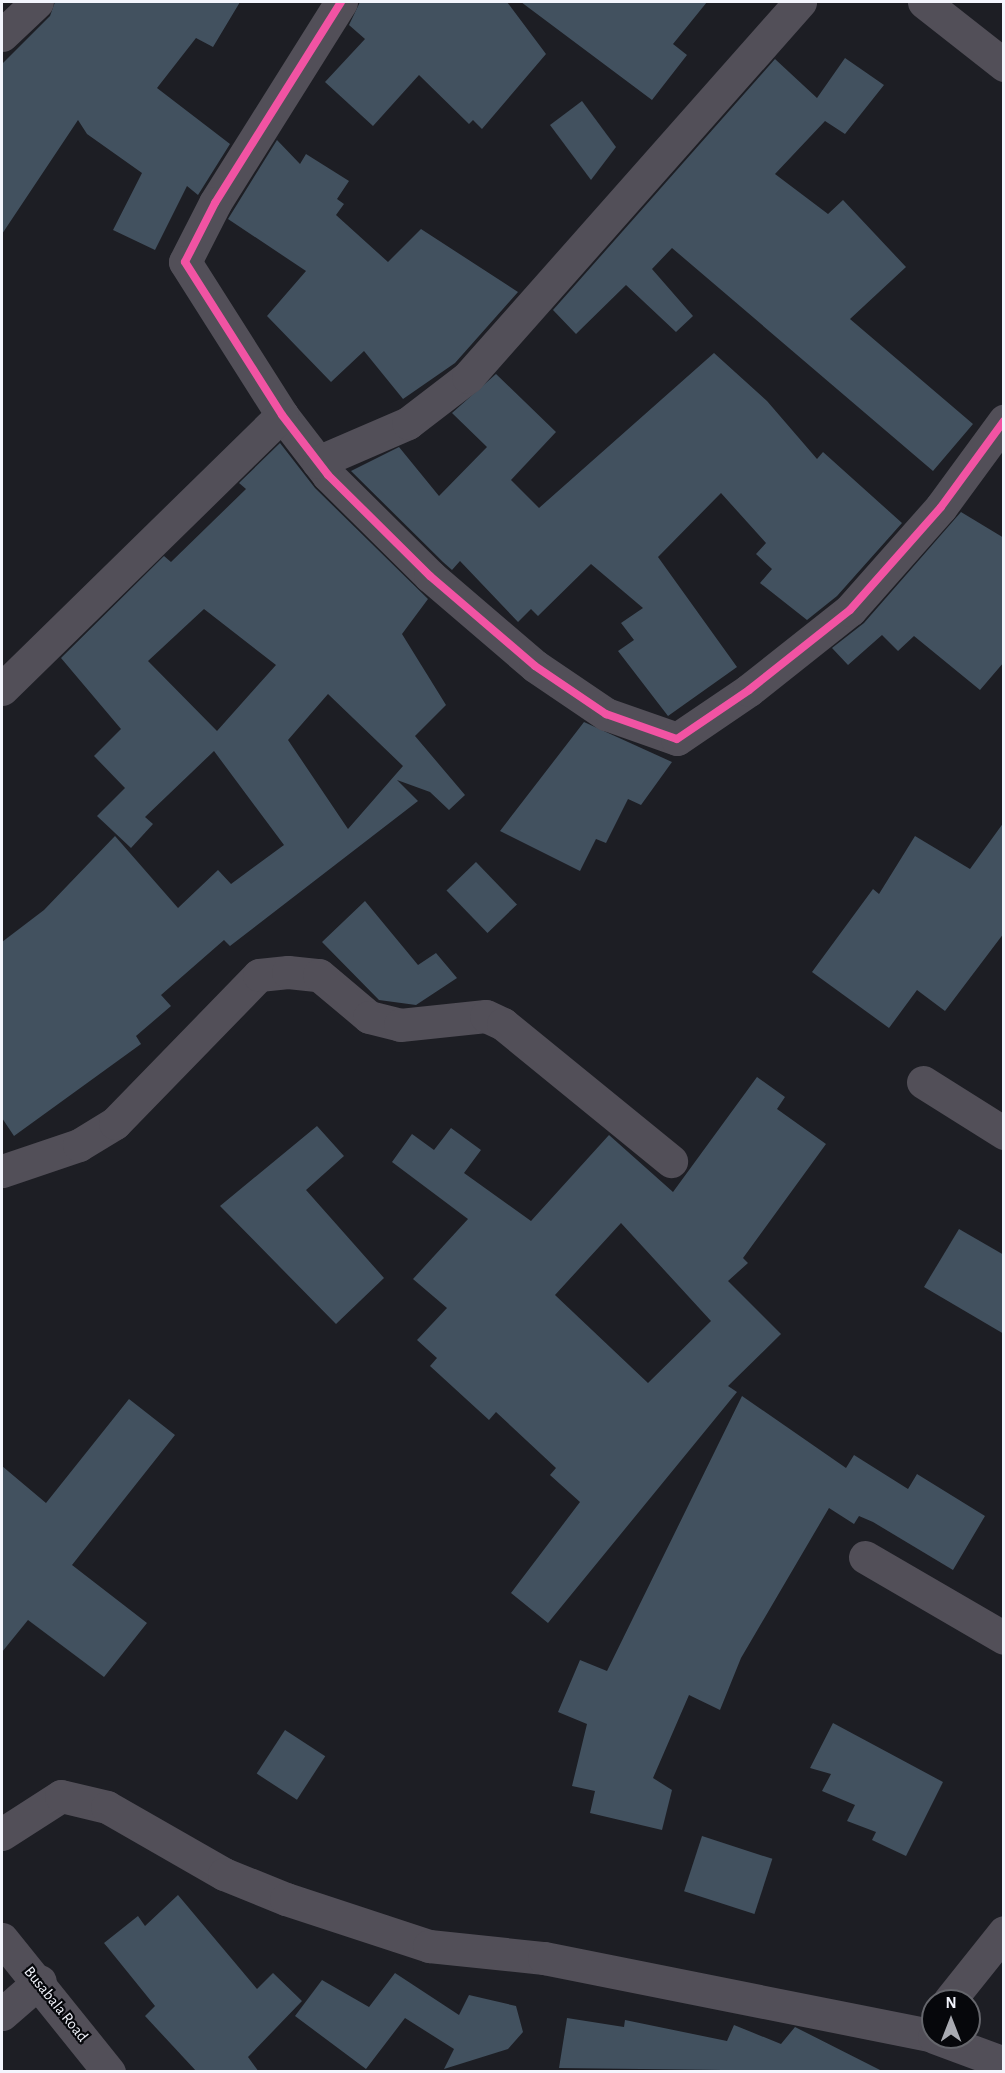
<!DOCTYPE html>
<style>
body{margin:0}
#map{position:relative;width:1005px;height:2073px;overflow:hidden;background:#1d1e24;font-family:"Alegreya Sans",sans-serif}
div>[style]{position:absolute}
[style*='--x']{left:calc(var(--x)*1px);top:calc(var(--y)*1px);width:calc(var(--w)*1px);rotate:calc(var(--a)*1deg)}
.building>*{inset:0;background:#42515f;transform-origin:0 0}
.minor>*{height:33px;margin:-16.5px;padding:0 16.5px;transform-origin:16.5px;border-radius:16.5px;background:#524f58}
.cycleway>*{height:8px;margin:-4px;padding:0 4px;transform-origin:4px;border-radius:4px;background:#f153a3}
span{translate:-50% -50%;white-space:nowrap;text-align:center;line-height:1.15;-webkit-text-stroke:4.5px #06070b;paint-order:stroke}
.street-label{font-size:16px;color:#f3f5fd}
.frame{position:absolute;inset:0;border:3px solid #f3f5fd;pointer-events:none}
.north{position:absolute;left:921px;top:1989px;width:60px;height:60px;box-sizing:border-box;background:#06070b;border:2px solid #65666c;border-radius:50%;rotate:0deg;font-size:16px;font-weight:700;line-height:24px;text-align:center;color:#f3f5fd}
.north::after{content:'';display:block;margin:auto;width:21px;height:27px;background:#a8aab1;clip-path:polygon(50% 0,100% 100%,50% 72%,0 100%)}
</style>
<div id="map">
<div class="building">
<div style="clip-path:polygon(55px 2px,240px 2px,213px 47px,196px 38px,157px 88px,230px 144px,198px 195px,187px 186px,155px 250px,113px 230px,142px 173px,87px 134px,78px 120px,2px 234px,2px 64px,50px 16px)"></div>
<div style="clip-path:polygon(360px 2px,507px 2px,546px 54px,482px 129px,473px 120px,469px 124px,419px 75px,373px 126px,325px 82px,365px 39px,349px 25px)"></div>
<div style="clip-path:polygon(521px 2px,707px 2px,673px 44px,687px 55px,652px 100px)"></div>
<div style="clip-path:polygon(845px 58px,884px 85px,845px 134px,825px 121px,775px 174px,828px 214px,843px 200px,906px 267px,850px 319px,973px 424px,933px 471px,672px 248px,652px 269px,693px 316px,676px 332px,626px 285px,576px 334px,553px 310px,775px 59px,817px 98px)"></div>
<div style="clip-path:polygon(582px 101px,616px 147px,591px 180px,550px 125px)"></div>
<div style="clip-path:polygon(277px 140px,300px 164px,306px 154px,349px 181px,337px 199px,344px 204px,336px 215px,388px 262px,421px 229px,518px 292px,455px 363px,403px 399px,364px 351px,331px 382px,267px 316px,306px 271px,228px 219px)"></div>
<div style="clip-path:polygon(714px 353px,767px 401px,817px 459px,823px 452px,902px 523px,837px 596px,807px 620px,760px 583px,772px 569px,756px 554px,766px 543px,721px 493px,658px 557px,737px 667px,668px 716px,618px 651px,634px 640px,621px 623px,643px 608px,591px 564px,538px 616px,531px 609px,518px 622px,460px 561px,452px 570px,443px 562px,351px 471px,399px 447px,439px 496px,487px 447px,452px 413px,496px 374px,556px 432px,511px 480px,539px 508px)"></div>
<div style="clip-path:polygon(evenodd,280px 443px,315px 488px,428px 599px,402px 634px,446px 705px,415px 736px,465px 795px,449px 810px,430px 792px,397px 780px,418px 801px,230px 946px,224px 940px,161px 995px,171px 1006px,136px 1036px,141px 1044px,14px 1136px,2px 1118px,2px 942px,44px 910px,115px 836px,178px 908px,218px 870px,231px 884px,284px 845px,214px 751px,145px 817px,153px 824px,131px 848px,97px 816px,125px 788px,94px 756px,121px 729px,61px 658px,164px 556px,171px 562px,246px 489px,239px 483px,280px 443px,204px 609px,276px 665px,217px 731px,148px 661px,204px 609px,280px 443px,328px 694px,403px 766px,348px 829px,288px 740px,328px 694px)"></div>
<div style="clip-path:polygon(961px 512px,1004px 538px,1004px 662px,980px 690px,914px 636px,898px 651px,882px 635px,848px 665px,832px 648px,864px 623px)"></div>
<div style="clip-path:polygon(584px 722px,672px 762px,641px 805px,628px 799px,606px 843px,596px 839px,580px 871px,500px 831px)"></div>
<div style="clip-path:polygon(1004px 822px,1004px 933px,945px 1011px,917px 990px,889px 1028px,812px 972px,873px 889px,879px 894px,915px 836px,970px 869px)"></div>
<div style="left:476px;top:862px;width:59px;height:41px;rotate:46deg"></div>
<div style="clip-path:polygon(365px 901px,418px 965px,436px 953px,457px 978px,416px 1005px,379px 1000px,322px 942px)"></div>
<div style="clip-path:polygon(evenodd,757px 1077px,785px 1097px,777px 1109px,826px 1144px,743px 1258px,748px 1263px,728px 1281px,781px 1334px,728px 1386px,737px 1392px,548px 1623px,511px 1593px,580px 1502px,550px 1475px,556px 1468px,496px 1412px,489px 1420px,430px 1366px,437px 1358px,417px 1340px,447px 1308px,413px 1279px,468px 1219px,392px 1162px,412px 1134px,434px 1150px,451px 1128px,481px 1150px,464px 1173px,531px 1221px,609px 1135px,673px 1192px,757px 1077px,621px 1223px,711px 1321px,648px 1383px,555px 1295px,621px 1223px)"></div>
<div style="clip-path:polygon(317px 1126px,344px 1156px,306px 1190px,384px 1278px,336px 1324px,220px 1206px)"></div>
<div style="clip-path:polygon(959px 1229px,1004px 1255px,1004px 1334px,924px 1287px)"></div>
<div style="clip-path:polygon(742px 1396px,846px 1468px,854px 1455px,908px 1489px,917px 1474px,985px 1516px,953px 1570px,873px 1522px,859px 1516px,854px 1524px,829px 1508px,741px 1658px,720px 1710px,689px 1695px,653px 1778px,672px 1790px,662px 1830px,590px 1813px,595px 1791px,572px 1786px,587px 1724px,558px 1712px,580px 1660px,607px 1671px)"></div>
<div style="clip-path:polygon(129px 1399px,175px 1435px,72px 1565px,147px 1623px,104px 1677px,28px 1620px,2px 1652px,2px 1466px,46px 1503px)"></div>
<div style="clip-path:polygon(833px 1723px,943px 1782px,906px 1856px,872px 1840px,876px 1832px,847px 1821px,855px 1805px,822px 1791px,831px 1774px,810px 1768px)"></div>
<div style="left:285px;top:1730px;width:48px;height:52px;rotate:33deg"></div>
<div style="left:702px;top:1836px;width:74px;height:58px;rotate:18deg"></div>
<div style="clip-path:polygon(178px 1895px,257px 1989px,273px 1973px,302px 2001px,248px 2057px,259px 2072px,197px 2072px,145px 2016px,155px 2006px,104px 1943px,138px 1916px,145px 1926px)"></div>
<div style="clip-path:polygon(395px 1973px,459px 2015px,469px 1995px,516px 2006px,523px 2032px,508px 2049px,444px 2069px,454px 2049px,405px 2018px,366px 2069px,295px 2016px,322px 1980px,369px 2007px)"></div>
<div style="clip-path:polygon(567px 2018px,624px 2027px,625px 2020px,727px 2041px,734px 2025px,781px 2044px,795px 2027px,884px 2072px,559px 2068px)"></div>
</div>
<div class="minor">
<div style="--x:341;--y:2;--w:237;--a:122.1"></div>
<div style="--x:215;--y:203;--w:66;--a:117"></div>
<div style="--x:185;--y:262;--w:181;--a:57.6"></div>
<div style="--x:282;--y:415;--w:76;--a:52.5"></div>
<div style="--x:328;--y:475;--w:144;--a:44.7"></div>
<div style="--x:430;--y:576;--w:138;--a:40.6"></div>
<div style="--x:535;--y:666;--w:86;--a:34.1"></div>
<div style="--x:606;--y:714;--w:75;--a:19.4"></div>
<div style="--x:677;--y:739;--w:87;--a:-34.2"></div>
<div style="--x:749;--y:690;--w:129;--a:-38.4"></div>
<div style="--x:850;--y:610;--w:137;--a:-48.5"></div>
<div style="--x:941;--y:507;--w:107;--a:-53.8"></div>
<div style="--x:924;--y:2;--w:102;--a:38.2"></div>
<div style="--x:2;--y:35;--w:48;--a:-43.3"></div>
<div style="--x:318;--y:462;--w:98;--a:-23.4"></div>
<div style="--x:408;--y:423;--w:76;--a:-37.5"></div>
<div style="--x:468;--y:377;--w:501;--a:-48.48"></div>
<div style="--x:2;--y:689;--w:392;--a:-44.4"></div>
<div style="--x:923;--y:1082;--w:96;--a:32.2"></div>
<div style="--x:2;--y:1171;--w:81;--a:-18.7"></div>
<div style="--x:79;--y:1145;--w:42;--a:-31.4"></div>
<div style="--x:115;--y:1123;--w:206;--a:-45.8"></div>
<div style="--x:259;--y:975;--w:29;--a:-6"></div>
<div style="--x:288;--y:972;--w:31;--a:6"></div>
<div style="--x:319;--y:975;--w:65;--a:40"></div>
<div style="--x:369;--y:1017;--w:32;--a:14"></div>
<div style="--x:400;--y:1025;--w:86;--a:-6"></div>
<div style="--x:486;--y:1016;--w:19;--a:25"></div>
<div style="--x:503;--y:1024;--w:217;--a:39.2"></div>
<div style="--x:865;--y:1557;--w:161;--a:30.2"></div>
<div style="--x:2;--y:1834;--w:70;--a:-32.8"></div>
<div style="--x:61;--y:1796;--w:47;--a:13.4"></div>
<div style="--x:107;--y:1807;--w:135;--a:29.8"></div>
<div style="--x:224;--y:1874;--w:67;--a:22"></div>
<div style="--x:286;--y:1899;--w:151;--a:18.2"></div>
<div style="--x:429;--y:1946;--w:116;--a:6"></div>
<div style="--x:544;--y:1958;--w:397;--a:11.3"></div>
<div style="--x:2;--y:1939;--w:171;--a:51.2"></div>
<div style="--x:949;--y:2001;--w:88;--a:-51.4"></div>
<div style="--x:2;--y:2014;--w:50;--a:-41"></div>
<div style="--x:934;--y:2037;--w:75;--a:20.4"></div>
</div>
<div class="cycleway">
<div style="--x:341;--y:2;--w:237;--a:122.1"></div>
<div style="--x:215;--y:203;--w:66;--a:117"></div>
<div style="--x:185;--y:262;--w:181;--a:57.6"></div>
<div style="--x:282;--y:415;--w:76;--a:52.5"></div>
<div style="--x:328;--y:475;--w:144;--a:44.7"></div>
<div style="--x:430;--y:576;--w:138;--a:40.6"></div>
<div style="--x:535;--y:666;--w:86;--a:34.1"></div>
<div style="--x:606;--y:714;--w:75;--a:19.4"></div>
<div style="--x:677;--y:739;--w:87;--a:-34.2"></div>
<div style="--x:749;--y:690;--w:129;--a:-38.4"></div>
<div style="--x:850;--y:610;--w:137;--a:-48.5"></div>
<div style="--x:941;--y:507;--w:107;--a:-53.8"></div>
</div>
<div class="street-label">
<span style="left:56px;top:2004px;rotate:51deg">Busabala Road</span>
</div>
<div class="frame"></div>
<div class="north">N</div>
</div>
